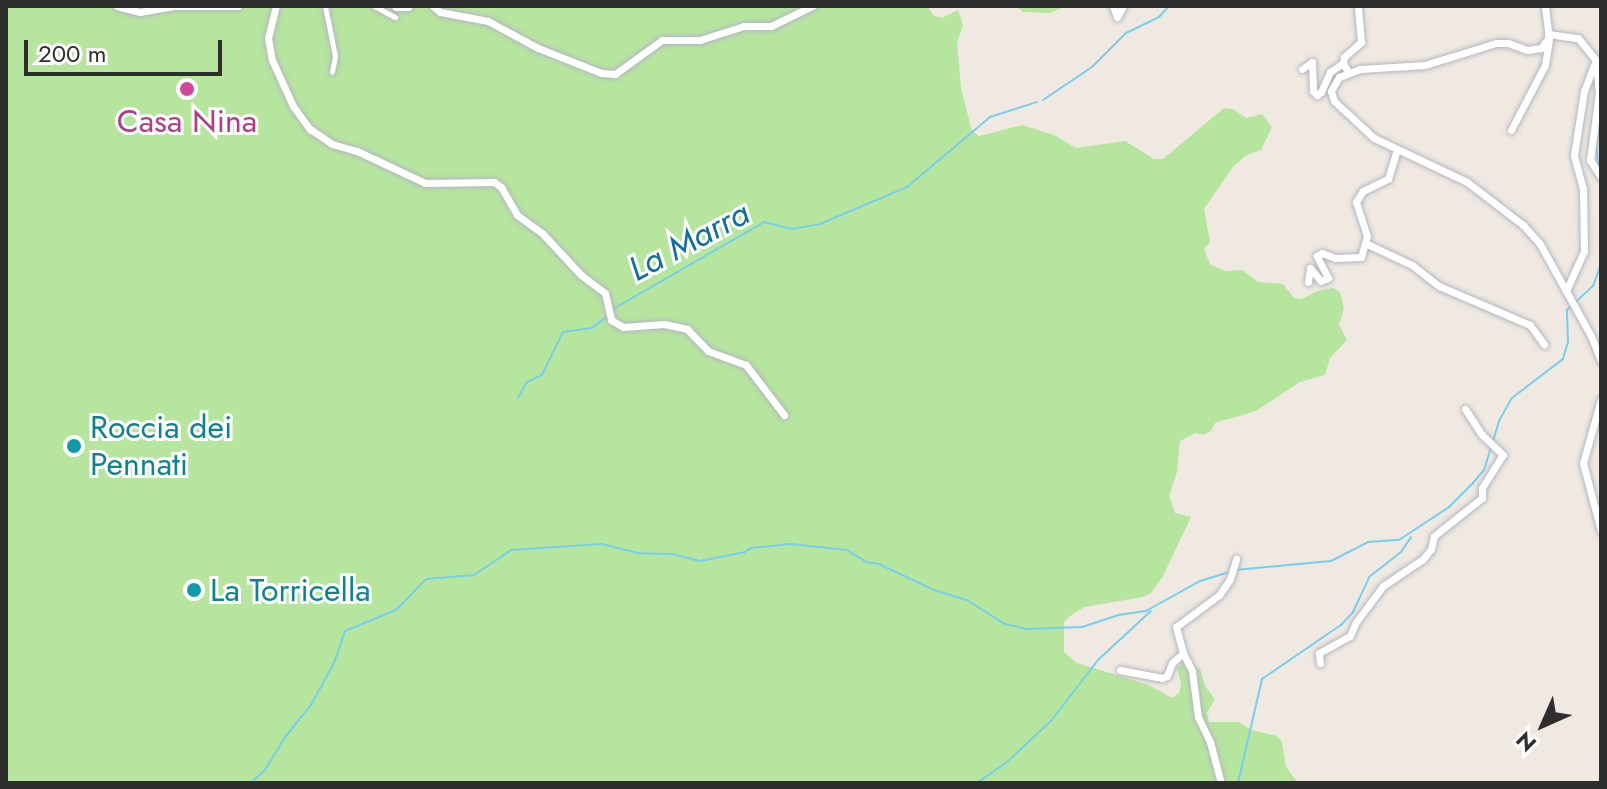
<!DOCTYPE html>
<style>
body{margin:0}
#map{position:relative;width:1607px;height:789px;overflow:hidden;background:#efe9e1;font-family:Jost,sans-serif}
div>[style]{position:absolute}
[style*='--x']{left:calc(var(--x)*1px);top:calc(var(--y)*1px);width:calc(var(--w)*1px);rotate:calc(var(--a)*1deg)}
.green>*{inset:0;background:#b6e59e}
.stream>*{height:2px;margin:-1px;padding:0 1px;transform-origin:1px;border-radius:1px;background:#75cff0}
.roads{filter:drop-shadow(0 0 2px #b4b7c1) drop-shadow(0 0 2px #b4b7c1)}
.pedestrian>*{height:5px;margin:-2.5px;padding:0 2.5px;transform-origin:2.5px;border-radius:2.5px;background:#fff}
.minor>*{height:7px;margin:-3.5px;padding:0 3.5px;transform-origin:3.5px;border-radius:3.5px;background:#fff}
.tertiary>*{height:9px;margin:-4.5px;padding:0 4.5px;transform-origin:4.5px;border-radius:4.5px;background:#fff}
.dots>*{width:22px;height:22px;translate:-50% -50%;box-sizing:border-box;border:4px solid #fff;border-radius:50%}
span{translate:-50% -50%;white-space:nowrap;text-align:center;line-height:1.15;-webkit-text-stroke:6px #fff;paint-order:stroke}
.hotel-label{font-size:32px;color:#b23c85}
.culture-label{font-size:32px;color:#0d838f}
.left{translate:0 -50%;text-align:left}
.water-label{font-size:34px;color:#0d6fa3;font-style:italic}
.frame{position:absolute;inset:0;border:8px solid #2e2e2e;pointer-events:none}
.north{position:absolute;left:1503px;top:685px;width:80px;height:80px;-webkit-text-stroke:6px #fff;paint-order:stroke;rotate:225deg;font-size:22px;font-weight:700;line-height:32px;text-align:center;color:#2e2e2e}
.north::after{content:'';display:block;margin:auto;width:28px;height:36px;background:#2e2e2e;clip-path:polygon(50% 0,100% 100%,50% 72%,0 100%)}
.scale{position:absolute;left:24px;top:40px;width:198px;height:36px;box-sizing:border-box;border:4px solid #2e2e2e;border-top:0;padding-left:10px;font-size:24px;line-height:28px;white-space:nowrap;color:#2e2e2e;-webkit-text-stroke:6px #fff;paint-order:stroke}
</style>
<div id="map">
<div class="green">
<div style="clip-path:polygon(6px 6px,927px 6px,934px 16px,942px 18px,958px 10px,961px 18px,963px 26px,957px 42px,961px 89px,972px 131px,979px 136px,1022px 125px,1054px 135px,1076px 148px,1125px 141px,1154px 159px,1163px 159px,1224px 108px,1233px 109px,1246px 118px,1262px 114px,1272px 127px,1261px 150px,1245px 156px,1232px 168px,1204px 209px,1210px 242px,1204px 249px,1210px 264px,1225px 271px,1242px 270px,1258px 282px,1283px 284px,1294px 298px,1302px 299px,1317px 291px,1333px 288px,1340px 292px,1344px 309px,1339px 325px,1347px 340px,1330px 358px,1325px 375px,1300px 382px,1256px 411px,1215px 423px,1211px 431px,1204px 435px,1195px 433px,1180px 441px,1177px 472px,1169px 496px,1175px 513px,1191px 517px,1162px 578px,1151px 593px,1143px 597px,1084px 607px,1070px 616px,1064px 622px,1064px 652px,1077px 663px,1149px 685px,1172px 698px,1179px 693px,1181px 684px,1177px 668px,1184px 661px,1200px 669px,1205px 686px,1215px 699px,1207px 713px,1209px 722px,1238px 722px,1252px 730px,1277px 736px,1282px 742px,1286px 767px,1298px 783px,6px 783px)"></div>
<div style="clip-path:polygon(1016px 6px,1066px 6px,1050px 13px,1023px 12px)"></div>
</div>
<div class="stream">
<div style="--x:1043;--y:100;--w:59;--a:-34"></div>
<div style="--x:1092;--y:67;--w:48;--a:-45"></div>
<div style="--x:1126;--y:33;--w:37;--a:-26"></div>
<div style="--x:1159;--y:17;--w:15;--a:-48"></div>
<div style="--x:1599;--y:167;--w:21;--a:-98"></div>
<div style="--x:1596;--y:146;--w:37;--a:-82"></div>
<div style="--x:613;--y:309;--w:174;--a:-29.9"></div>
<div style="--x:764;--y:222;--w:29;--a:14"></div>
<div style="--x:792;--y:229;--w:28;--a:-10"></div>
<div style="--x:820;--y:224;--w:95;--a:-23"></div>
<div style="--x:907;--y:187;--w:109;--a:-40.1"></div>
<div style="--x:990;--y:117;--w:49;--a:-17.7"></div>
<div style="--x:518;--y:398;--w:18;--a:-61"></div>
<div style="--x:527;--y:382;--w:17;--a:-25"></div>
<div style="--x:542;--y:375;--w:48;--a:-64"></div>
<div style="--x:563;--y:332;--w:29;--a:-8"></div>
<div style="--x:592;--y:328;--w:18;--a:-38"></div>
<div style="--x:1493;--y:441;--w:21;--a:-73"></div>
<div style="--x:1499;--y:421;--w:26;--a:-61"></div>
<div style="--x:1512;--y:398;--w:64;--a:-37.4"></div>
<div style="--x:1563;--y:359;--w:18;--a:-74"></div>
<div style="--x:1568;--y:342;--w:32;--a:-92"></div>
<div style="--x:1567;--y:310;--w:35;--a:-43"></div>
<div style="--x:1593;--y:286;--w:23;--a:-70"></div>
<div style="--x:1235;--y:570;--w:96;--a:-5.4"></div>
<div style="--x:1331;--y:561;--w:42;--a:-27.2"></div>
<div style="--x:1368;--y:542;--w:31;--a:-4"></div>
<div style="--x:1399;--y:540;--w:60;--a:-33.4"></div>
<div style="--x:1449;--y:507;--w:34;--a:-45"></div>
<div style="--x:1473;--y:483;--w:17;--a:-50"></div>
<div style="--x:1484;--y:470;--w:24;--a:-73"></div>
<div style="--x:251;--y:783;--w:18;--a:-43"></div>
<div style="--x:264;--y:771;--w:40;--a:-58"></div>
<div style="--x:285;--y:737;--w:41;--a:-50.9"></div>
<div style="--x:311;--y:705;--w:48;--a:-61.3"></div>
<div style="--x:334;--y:663;--w:34;--a:-71"></div>
<div style="--x:345;--y:631;--w:55;--a:-22.4"></div>
<div style="--x:396;--y:610;--w:43;--a:-45.9"></div>
<div style="--x:426;--y:579;--w:48;--a:-4.8"></div>
<div style="--x:474;--y:575;--w:45;--a:-34"></div>
<div style="--x:511;--y:550;--w:91;--a:-3.8"></div>
<div style="--x:602;--y:544;--w:36;--a:14"></div>
<div style="--x:637;--y:553;--w:35;--a:2"></div>
<div style="--x:672;--y:554;--w:29;--a:14"></div>
<div style="--x:700;--y:561;--w:46;--a:-11.3"></div>
<div style="--x:745;--y:552;--w:7;--a:-34"></div>
<div style="--x:751;--y:548;--w:40;--a:-5.7"></div>
<div style="--x:791;--y:544;--w:56;--a:6.1"></div>
<div style="--x:847;--y:550;--w:22;--a:32"></div>
<div style="--x:866;--y:562;--w:13;--a:9"></div>
<div style="--x:879;--y:564;--w:61;--a:25.3"></div>
<div style="--x:934;--y:590;--w:34;--a:17"></div>
<div style="--x:967;--y:600;--w:45;--a:32.3"></div>
<div style="--x:1005;--y:624;--w:22;--a:13"></div>
<div style="--x:1026;--y:629;--w:56;--a:-2"></div>
<div style="--x:1082;--y:627;--w:38;--a:-18"></div>
<div style="--x:1118;--y:615;--w:28;--a:-8"></div>
<div style="--x:1146;--y:611;--w:62;--a:-29.1"></div>
<div style="--x:1200;--y:581;--w:30;--a:-17"></div>
<div style="--x:977;--y:783;--w:37;--a:-35"></div>
<div style="--x:1007;--y:762;--w:60;--a:-43"></div>
<div style="--x:1051;--y:721;--w:77;--a:-52.4"></div>
<div style="--x:1098;--y:660;--w:72;--a:-42.8"></div>
<div style="--x:1238;--y:783;--w:107;--a:-77"></div>
<div style="--x:1262;--y:679;--w:96;--a:-34.4"></div>
<div style="--x:1341;--y:625;--w:18;--a:-47"></div>
<div style="--x:1353;--y:612;--w:38;--a:-65"></div>
<div style="--x:1369;--y:577;--w:41;--a:-38"></div>
<div style="--x:1401;--y:552;--w:18;--a:-56"></div>
</div>
<div class="roads">
<div class="pedestrian">
<div style="--x:325;--y:6;--w:51;--a:78.7"></div>
<div style="--x:335;--y:56;--w:16;--a:101"></div>
<div style="--x:374;--y:6;--w:24;--a:28"></div>
</div>
<div class="minor">
<div style="--x:117;--y:6;--w:24;--a:15"></div>
<div style="--x:140;--y:12;--w:35;--a:-10"></div>
<div style="--x:174;--y:6;--w:64;--a:0"></div>
<div style="--x:276;--y:6;--w:33;--a:104"></div>
<div style="--x:268;--y:38;--w:22;--a:80"></div>
<div style="--x:272;--y:60;--w:51;--a:65.5"></div>
<div style="--x:293;--y:106;--w:29;--a:54"></div>
<div style="--x:310;--y:129;--w:27;--a:34"></div>
<div style="--x:332;--y:144;--w:26;--a:16"></div>
<div style="--x:357;--y:151;--w:75;--a:25.2"></div>
<div style="--x:425;--y:183;--w:69;--a:-0.8"></div>
<div style="--x:494;--y:182;--w:9;--a:36"></div>
<div style="--x:501;--y:187;--w:32;--a:60"></div>
<div style="--x:517;--y:215;--w:31;--a:36"></div>
<div style="--x:542;--y:233;--w:57;--a:47.1"></div>
<div style="--x:581;--y:275;--w:30;--a:37"></div>
<div style="--x:605;--y:293;--w:28;--a:77"></div>
<div style="--x:611;--y:320;--w:14;--a:30"></div>
<div style="--x:623;--y:327;--w:41;--a:-4.2"></div>
<div style="--x:664;--y:324;--w:24;--a:12"></div>
<div style="--x:687;--y:329;--w:30;--a:46"></div>
<div style="--x:708;--y:351;--w:40;--a:20.2"></div>
<div style="--x:746;--y:365;--w:63;--a:52.8"></div>
<div style="--x:433;--y:6;--w:9;--a:41"></div>
<div style="--x:440;--y:12;--w:49;--a:10.6"></div>
<div style="--x:488;--y:21;--w:57;--a:28.4"></div>
<div style="--x:538;--y:48;--w:68;--a:21.6"></div>
<div style="--x:601;--y:73;--w:14;--a:4"></div>
<div style="--x:615;--y:74;--w:58;--a:-35.9"></div>
<div style="--x:662;--y:40;--w:38;--a:0"></div>
<div style="--x:700;--y:40;--w:46;--a:-17.7"></div>
<div style="--x:744;--y:26;--w:27;--a:0"></div>
<div style="--x:771;--y:26;--w:46;--a:-26"></div>
<div style="--x:1113;--y:6;--w:12;--a:70"></div>
<div style="--x:1117;--y:17;--w:13;--a:-61"></div>
<div style="--x:1545;--y:6;--w:31;--a:83"></div>
<div style="--x:1549;--y:37;--w:14;--a:126"></div>
<div style="--x:1541;--y:48;--w:14;--a:172"></div>
<div style="--x:1527;--y:50;--w:20;--a:-160"></div>
<div style="--x:1508;--y:43;--w:12;--a:180"></div>
<div style="--x:1496;--y:43;--w:74;--a:162.8"></div>
<div style="--x:1425;--y:65;--w:65;--a:176.5"></div>
<div style="--x:1360;--y:69;--w:22;--a:159"></div>
<div style="--x:1339;--y:77;--w:16;--a:120"></div>
<div style="--x:1331;--y:91;--w:10;--a:73"></div>
<div style="--x:1334;--y:101;--w:54;--a:42.8"></div>
<div style="--x:1374;--y:138;--w:103;--a:25.3"></div>
<div style="--x:1467;--y:182;--w:71;--a:37.5"></div>
<div style="--x:1523;--y:225;--w:25;--a:48"></div>
<div style="--x:1540;--y:244;--w:105;--a:61"></div>
<div style="--x:1591;--y:336;--w:27;--a:68"></div>
<div style="--x:1548;--y:34;--w:30;--a:8"></div>
<div style="--x:1578;--y:38;--w:28;--a:51"></div>
<div style="--x:1596;--y:60;--w:32;--a:85"></div>
<div style="--x:1599;--y:92;--w:69;--a:97.5"></div>
<div style="--x:1590;--y:160;--w:20;--a:57"></div>
<div style="--x:1343;--y:63;--w:6;--a:-81"></div>
<div style="--x:1344;--y:57;--w:23;--a:-41"></div>
<div style="--x:1361;--y:42;--w:36;--a:-95"></div>
<div style="--x:1302;--y:69;--w:12;--a:-35"></div>
<div style="--x:1312;--y:62;--w:29;--a:88"></div>
<div style="--x:1313;--y:91;--w:6;--a:45"></div>
<div style="--x:1317;--y:95;--w:5;--a:-37"></div>
<div style="--x:1321;--y:92;--w:22;--a:-66"></div>
<div style="--x:1330;--y:72;--w:16;--a:-35"></div>
<div style="--x:1343;--y:63;--w:10;--a:61"></div>
<div style="--x:1511;--y:130;--w:73;--a:-62.4"></div>
<div style="--x:1545;--y:65;--w:26;--a:-81"></div>
<div style="--x:1365;--y:243;--w:52;--a:25.1"></div>
<div style="--x:1412;--y:265;--w:34;--a:38"></div>
<div style="--x:1439;--y:286;--w:99;--a:23.2"></div>
<div style="--x:1530;--y:325;--w:24;--a:54"></div>
<div style="--x:1308;--y:282;--w:14;--a:-82"></div>
<div style="--x:1310;--y:268;--w:17;--a:50"></div>
<div style="--x:1321;--y:281;--w:8;--a:-23"></div>
<div style="--x:1328;--y:278;--w:25;--a:-117"></div>
<div style="--x:1317;--y:256;--w:6;--a:-31"></div>
<div style="--x:1322;--y:253;--w:14;--a:21"></div>
<div style="--x:1335;--y:258;--w:26;--a:-2"></div>
<div style="--x:1361;--y:257;--w:22;--a:-74"></div>
<div style="--x:1367;--y:236;--w:36;--a:-108"></div>
<div style="--x:1356;--y:202;--w:13;--a:-58"></div>
<div style="--x:1363;--y:191;--w:28;--a:-26"></div>
<div style="--x:1388;--y:179;--w:30;--a:-73"></div>
<div style="--x:1566;--y:291;--w:44;--a:-65.8"></div>
<div style="--x:1584;--y:251;--w:62;--a:-90.9"></div>
<div style="--x:1583;--y:189;--w:35;--a:-105"></div>
<div style="--x:1574;--y:155;--w:65;--a:-81.1"></div>
<div style="--x:1584;--y:91;--w:33;--a:-69"></div>
<div style="--x:1601;--y:399;--w:66;--a:105.7"></div>
<div style="--x:1583;--y:463;--w:70;--a:75.2"></div>
<div style="--x:1183;--y:653;--w:20;--a:63"></div>
<div style="--x:1192;--y:671;--w:46;--a:82.6"></div>
<div style="--x:1198;--y:717;--w:28;--a:64"></div>
<div style="--x:1210;--y:742;--w:42;--a:75"></div>
<div style="--x:1320;--y:663;--w:10;--a:-96"></div>
<div style="--x:1319;--y:653;--w:35;--a:-29"></div>
<div style="--x:1350;--y:636;--w:15;--a:-67"></div>
<div style="--x:1356;--y:622;--w:45;--a:-53.1"></div>
<div style="--x:1383;--y:586;--w:48;--a:-34"></div>
<div style="--x:1423;--y:559;--w:13;--a:-51"></div>
<div style="--x:1431;--y:549;--w:13;--a:-77"></div>
<div style="--x:1434;--y:536;--w:61;--a:-38.4"></div>
<div style="--x:1482;--y:498;--w:10;--a:-90"></div>
<div style="--x:1482;--y:488;--w:39;--a:-58"></div>
<div style="--x:1503;--y:455;--w:29;--a:-136"></div>
<div style="--x:1482;--y:435;--w:31;--a:-123"></div>
<div style="--x:1120;--y:670;--w:43;--a:10.8"></div>
<div style="--x:1162;--y:678;--w:5;--a:-22"></div>
<div style="--x:1167;--y:676;--w:14;--a:-69"></div>
<div style="--x:1172;--y:663;--w:15;--a:-42"></div>
<div style="--x:1183;--y:653;--w:27;--a:-105"></div>
<div style="--x:1176;--y:627;--w:54;--a:-36.7"></div>
<div style="--x:1219;--y:595;--w:19;--a:-55"></div>
<div style="--x:1230;--y:579;--w:21;--a:-73"></div>
</div>
<div class="tertiary">
<div style="--x:396;--y:6;--w:12;--a:0"></div>
</div>
</div>
<div class="dots">
<div style="left:187px;top:89px;background:#d1479c"></div>
<div style="left:74px;top:446px;background:#0f9aa8"></div>
<div style="left:194px;top:590px;background:#0f9aa8"></div>
</div>
<div class="hotel-label">
<span style="left:187px;top:121px">Casa Nina</span>
</div>
<div class="culture-label">
<span class="left" style="left:90px;top:446px">Roccia dei<br>Pennati</span>
<span class="left" style="left:210px;top:590px">La Torricella</span>
</div>
<div class="water-label">
<span style="left:689px;top:241px;rotate:-28deg">La Marra</span>
</div>
<div class="frame"></div>
<div class="north">N</div>
<div class="scale">200 m</div>
</div>
